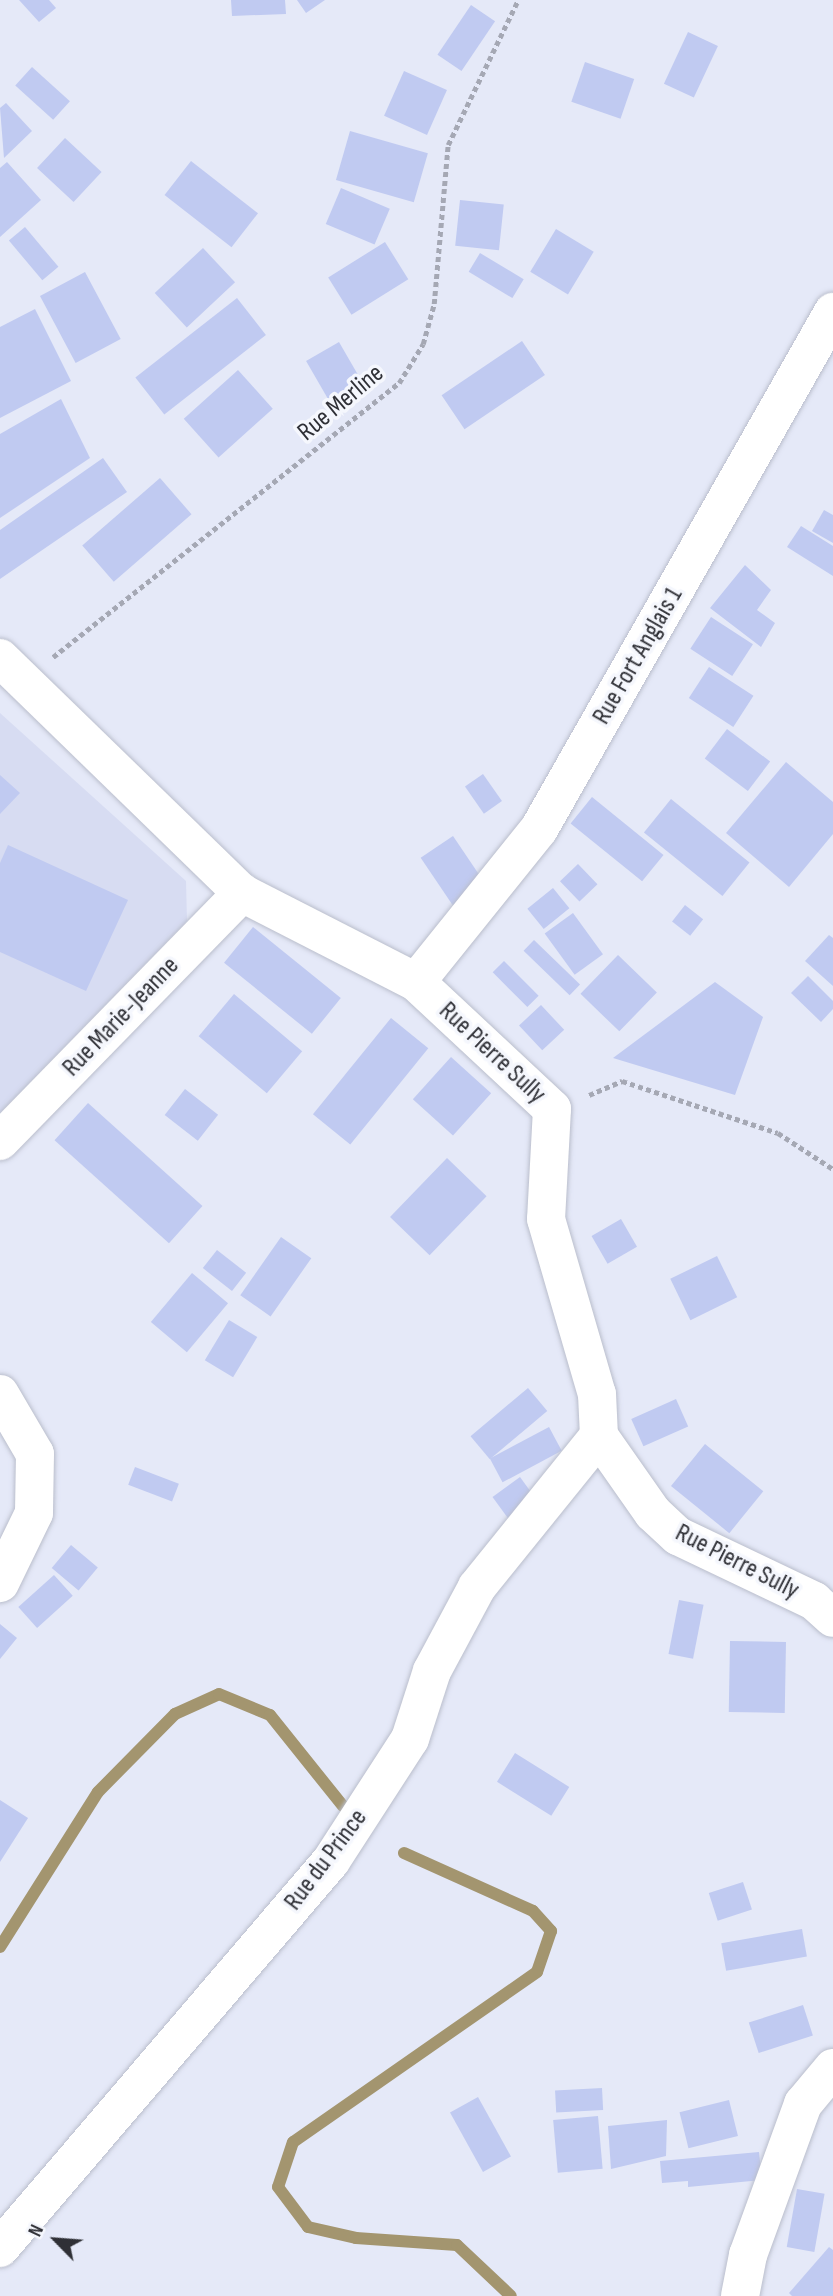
<!DOCTYPE html>
<style>
body{margin:0}
#map{position:relative;width:833px;height:2296px;overflow:hidden;background:#e5e9f8;font-family:"Sofia Sans Condensed",sans-serif}
div>[style]{position:absolute}
[style*='--x']{left:calc(var(--x)*1px);top:calc(var(--y)*1px);width:calc(var(--w)*1px);rotate:calc(var(--a)*1deg)}
.built>*{inset:0;background:#d7dcf2}
.stream>*{height:12px;margin:-6px;padding:0 6px;transform-origin:6px;border-radius:6px;background:#a3956f}
.building>*{inset:0;background:#c0caf1;transform-origin:0 0}
.path>*{height:4.5px;margin-top:-2.25px;transform-origin:0;background:repeating-linear-gradient(90deg,#a5a8b4 0 5px,transparent 0 8.5px)}
.roads{filter:drop-shadow(0 0 2px #babecc) drop-shadow(0 0 2px #babecc)}
.minor>*{height:38px;margin:-19px;padding:0 19px;transform-origin:19px;border-radius:19px;background:#fff}
span{translate:-50% -50%;white-space:nowrap;text-align:center;line-height:1.15;-webkit-text-stroke:7px #f5f7fd;paint-order:stroke}
.street-label{font-size:26px;color:#2f3036}
.north{position:absolute;left:21px;top:2205px;width:70px;height:70px;-webkit-text-stroke:5px #f5f7fd;paint-order:stroke;rotate:295deg;font-size:19px;font-weight:700;line-height:28px;text-align:center;color:#2f3036}
.north::after{content:'';display:block;margin:auto;width:24px;height:32px;background:#2f3036;clip-path:polygon(50% 0,100% 100%,50% 72%,0 100%)}
</style>
<div id="map">
<div class="built">
<div style="clip-path:polygon(0 713px,186px 881px,187px 921px,0 1113px)"></div>
</div>
<div class="stream">
<div style="--x:404;--y:1853;--w:141;--a:24.2"></div>
<div style="--x:533;--y:1911;--w:27;--a:48"></div>
<div style="--x:551;--y:1931;--w:43;--a:108.9"></div>
<div style="--x:537;--y:1972;--w:297;--a:145.1"></div>
<div style="--x:293;--y:2142;--w:47;--a:108.4"></div>
<div style="--x:278;--y:2187;--w:50;--a:53.1"></div>
<div style="--x:308;--y:2227;--w:49;--a:12.9"></div>
<div style="--x:356;--y:2238;--w:101;--a:4"></div>
<div style="--x:457;--y:2245;--w:74;--a:43.4"></div>
<div style="--x:0;--y:1947;--w:183;--a:-57.7"></div>
<div style="--x:98;--y:1792;--w:110;--a:-45.4"></div>
<div style="--x:175;--y:1714;--w:48;--a:-24.4"></div>
<div style="--x:219;--y:1694;--w:55;--a:22.4"></div>
<div style="--x:270;--y:1715;--w:117;--a:51.3"></div>
</div>
<div class="building">
<div style="clip-path:polygon(19px 0,49px 0,56px 8px,39px 22px)"></div>
<div style="clip-path:polygon(231px 0,285px 0,286px 14px,232px 16px)"></div>
<div style="clip-path:polygon(297px 0,325px 0,306px 13px)"></div>
<div style="left:471px;top:5px;width:29px;height:60px;rotate:34deg"></div>
<div style="left:688px;top:32px;width:33px;height:57px;rotate:25deg"></div>
<div style="left:585px;top:62px;width:52px;height:42px;rotate:19deg"></div>
<div style="left:32px;top:67px;width:51px;height:25px;rotate:42deg"></div>
<div style="left:404px;top:71px;width:47px;height:49px;rotate:24deg"></div>
<div style="clip-path:polygon(6px 103px,32px 131px,4px 158px,0 108px)"></div>
<div style="left:350px;top:131px;width:81px;height:51px;rotate:16deg"></div>
<div style="left:65px;top:138px;width:50px;height:41px;rotate:43deg"></div>
<div style="left:191px;top:161px;width:85px;height:43px;rotate:38deg"></div>
<div style="clip-path:polygon(7px 162px,41px 200px,0 237px,0 168px)"></div>
<div style="left:341px;top:188px;width:53px;height:39px;rotate:23deg"></div>
<div style="left:460px;top:200px;width:44px;height:46px;rotate:6deg"></div>
<div style="left:25px;top:227px;width:52px;height:21px;rotate:50deg"></div>
<div style="left:556px;top:229px;width:44px;height:50px;rotate:31deg"></div>
<div style="left:385px;top:242px;width:44px;height:67px;rotate:58deg"></div>
<div style="left:203px;top:248px;width:47px;height:66px;rotate:47deg"></div>
<div style="left:480px;top:253px;width:51px;height:22px;rotate:31deg"></div>
<div style="left:85px;top:272px;width:76px;height:51px;rotate:62deg"></div>
<div style="left:237px;top:298px;width:47px;height:129px;rotate:52deg"></div>
<div style="clip-path:polygon(35px 309px,71px 381px,0 418px,0 327px)"></div>
<div style="left:522px;top:341px;width:41px;height:97px;rotate:56deg"></div>
<div style="left:339px;top:342px;width:50px;height:38px;rotate:60deg"></div>
<div style="left:238px;top:370px;width:52px;height:73px;rotate:48deg"></div>
<div style="clip-path:polygon(61px 399px,90px 458px,0 518px,0 434px)"></div>
<div style="clip-path:polygon(103px 458px,127px 492px,0 579px,0 530px)"></div>
<div style="left:160px;top:478px;width:48px;height:103px;rotate:49deg"></div>
<div style="clip-path:polygon(824px 510px,833px 515px,833px 543px,812px 531px)"></div>
<div style="clip-path:polygon(801px 526px,833px 546px,833px 576px,787px 547px)"></div>
<div style="clip-path:polygon(745px 565px,771px 590px,757px 610px,775px 623px,761px 647px,710px 608px)"></div>
<div style="left:711px;top:617px;width:50px;height:38px;rotate:33deg"></div>
<div style="left:709px;top:667px;width:53px;height:37px;rotate:33deg"></div>
<div style="left:727px;top:729px;width:54px;height:37px;rotate:37deg"></div>
<div style="clip-path:polygon(786px 762px,833px 802px,833px 834px,789px 887px,726px 833px)"></div>
<div style="left:483px;top:774px;width:33px;height:22px;rotate:55deg"></div>
<div style="clip-path:polygon(0 775px,20px 793px,0 814px)"></div>
<div style="left:592px;top:797px;width:92px;height:34px;rotate:39deg"></div>
<div style="left:671px;top:799px;width:101px;height:43px;rotate:39deg"></div>
<div style="left:453px;top:836px;width:64px;height:39px;rotate:56deg"></div>
<div style="clip-path:polygon(8px 845px,128px 900px,86px 991px,0 952px,0 863px)"></div>
<div style="left:578px;top:864px;width:28px;height:25px;rotate:46deg"></div>
<div style="left:553px;top:888px;width:26px;height:33px;rotate:51deg"></div>
<div style="left:685px;top:905px;width:23px;height:21px;rotate:38deg"></div>
<div style="left:573px;top:913px;width:51px;height:35px;rotate:54deg"></div>
<div style="left:253px;top:927px;width:113px;height:46px;rotate:39deg"></div>
<div style="clip-path:polygon(829px 935px,833px 938px,833px 986px,805px 961px)"></div>
<div style="left:534px;top:940px;width:64px;height:15px;rotate:44deg"></div>
<div style="left:618px;top:955px;width:54px;height:54px;rotate:44deg"></div>
<div style="left:504px;top:961px;width:49px;height:16px;rotate:45deg"></div>
<div style="clip-path:polygon(808px 976px,833px 1001px,833px 1009px,821px 1022px,791px 993px)"></div>
<div style="clip-path:polygon(715px 982px,763px 1017px,735px 1095px,613px 1058px)"></div>
<div style="left:234px;top:994px;width:89px;height:55px;rotate:40deg"></div>
<div style="left:541px;top:1005px;width:34px;height:30px;rotate:47deg"></div>
<div style="left:391px;top:1018px;width:48px;height:124px;rotate:39deg"></div>
<div style="left:451px;top:1057px;width:54px;height:57px;rotate:42deg"></div>
<div style="left:185px;top:1089px;width:42px;height:33px;rotate:38deg"></div>
<div style="left:88px;top:1103px;width:154px;height:50px;rotate:42deg"></div>
<div style="left:447px;top:1158px;width:55px;height:82px;rotate:44deg"></div>
<div style="left:621px;top:1219px;width:32px;height:34px;rotate:60deg"></div>
<div style="left:281px;top:1237px;width:37px;height:71px;rotate:35deg"></div>
<div style="left:217px;top:1250px;width:37px;height:23px;rotate:38deg"></div>
<div style="left:717px;top:1256px;width:46px;height:52px;rotate:64deg"></div>
<div style="left:192px;top:1273px;width:47px;height:64px;rotate:40deg"></div>
<div style="left:229px;top:1320px;width:33px;height:47px;rotate:31deg"></div>
<div style="left:528px;top:1388px;width:30px;height:75px;rotate:50deg"></div>
<div style="left:676px;top:1399px;width:30px;height:49px;rotate:66deg"></div>
<div style="left:549px;top:1427px;width:27px;height:67px;rotate:62deg"></div>
<div style="left:705px;top:1444px;width:75px;height:54px;rotate:39deg"></div>
<div style="left:135px;top:1467px;width:47px;height:19px;rotate:21deg"></div>
<div style="left:520px;top:1477px;width:34px;height:34px;rotate:54deg"></div>
<div style="left:71px;top:1545px;width:35px;height:30px;rotate:40deg"></div>
<div style="left:54px;top:1575px;width:28px;height:48px;rotate:48deg"></div>
<div style="left:679px;top:1600px;width:25px;height:55px;rotate:11deg"></div>
<div style="clip-path:polygon(0 1624px,17px 1638px,0 1659px)"></div>
<div style="left:730px;top:1641px;width:56px;height:71px;rotate:1deg"></div>
<div style="left:515px;top:1753px;width:64px;height:34px;rotate:32deg"></div>
<div style="clip-path:polygon(0 1800px,28px 1818px,0 1862px)"></div>
<div style="left:743px;top:1882px;width:29px;height:36px;rotate:72deg"></div>
<div style="left:802px;top:1929px;width:28px;height:82px;rotate:80deg"></div>
<div style="left:803px;top:2005px;width:32px;height:57px;rotate:72deg"></div>
<div style="left:602px;top:2088px;width:22px;height:47px;rotate:87deg"></div>
<div style="left:478px;top:2097px;width:68px;height:32px;rotate:61deg"></div>
<div style="left:729px;top:2100px;width:37px;height:51px;rotate:76deg"></div>
<div style="left:598px;top:2116px;width:53px;height:45px;rotate:85deg"></div>
<div style="clip-path:polygon(667px 2120px,666px 2156px,611px 2169px,608px 2126px)"></div>
<div style="clip-path:polygon(759px 2152px,762px 2180px,688px 2187px,688px 2181px,662px 2183px,660px 2161px)"></div>
<div style="left:797px;top:2189px;width:28px;height:59px;rotate:10deg"></div>
<div style="clip-path:polygon(829px 2247px,833px 2250px,833px 2296px,792px 2296px,789px 2293px)"></div>
</div>
<div class="path">
<div style="--x:53;--y:657;--w:441;--a:-38.4"></div>
<div style="--x:399;--y:383;--w:46;--a:-58.4"></div>
<div style="--x:423;--y:344;--w:41;--a:-74.6"></div>
<div style="--x:434;--y:304;--w:160;--a:-85"></div>
<div style="--x:448;--y:145;--w:161;--a:-64.2"></div>
<div style="--x:589;--y:1095;--w:36;--a:-23"></div>
<div style="--x:622;--y:1081;--w:164;--a:18.4"></div>
<div style="--x:778;--y:1133;--w:66;--a:33.2"></div>
</div>
<div class="roads">
<div class="minor">
<div style="--x:0;--y:658;--w:337;--a:44.2"></div>
<div style="--x:242;--y:893;--w:195;--a:27.1"></div>
<div style="--x:416;--y:982;--w:186;--a:43"></div>
<div style="--x:552;--y:1109;--w:110;--a:93.1"></div>
<div style="--x:546;--y:1219;--w:182;--a:73.8"></div>
<div style="--x:597;--y:1394;--w:42;--a:87.3"></div>
<div style="--x:599;--y:1436;--w:94;--a:55"></div>
<div style="--x:653;--y:1513;--w:34;--a:43"></div>
<div style="--x:678;--y:1536;--w:151;--a:25.5"></div>
<div style="--x:814;--y:1601;--w:25;--a:42"></div>
<div style="--x:416;--y:982;--w:196;--a:-51.2"></div>
<div style="--x:539;--y:829;--w:595;--a:-60.37"></div>
<div style="--x:0;--y:1141;--w:347;--a:-45.7"></div>
<div style="--x:0;--y:1394;--w:69;--a:59.7"></div>
<div style="--x:35;--y:1454;--w:59;--a:91"></div>
<div style="--x:34;--y:1513;--w:78;--a:115.9"></div>
<div style="--x:0;--y:2248;--w:509;--a:-49.46"></div>
<div style="--x:331;--y:1861;--w:145;--a:-57.1"></div>
<div style="--x:410;--y:1739;--w:71;--a:-72.1"></div>
<div style="--x:432;--y:1671;--w:95;--a:-61.8"></div>
<div style="--x:477;--y:1587;--w:194;--a:-51.1"></div>
<div style="--x:740;--y:2296;--w:42;--a:-79"></div>
<div style="--x:748;--y:2255;--w:161;--a:-70"></div>
<div style="--x:803;--y:2104;--w:47;--a:-50.2"></div>
</div>
</div>
<div class="street-label">
<span style="left:341px;top:403px;rotate:-40deg">Rue Merline</span>
<span style="left:638px;top:656px;rotate:-60deg">Rue Fort Anglais 1</span>
<span style="left:121px;top:1017px;rotate:-46deg">Rue Marie-Jeanne</span>
<span style="left:492px;top:1053px;rotate:43deg">Rue Pierre Sully</span>
<span style="left:737px;top:1562px;rotate:27deg">Rue Pierre Sully</span>
<span style="left:326px;top:1860px;rotate:-53deg">Rue du Prince</span>
</div>
<div class="north">N</div>
</div>
